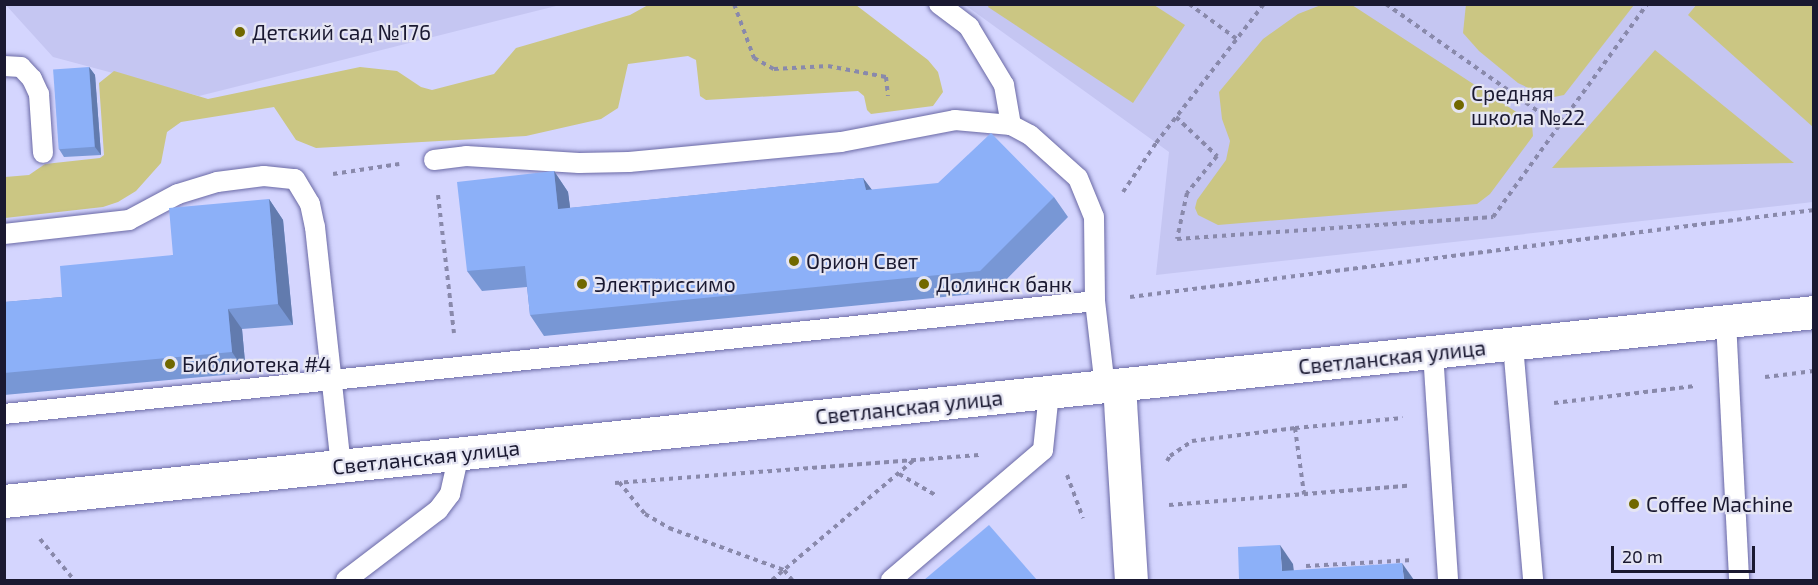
<!DOCTYPE html>
<meta charset="utf-8">
<style>
body{margin:0}
#map{position:relative;width:1818px;height:585px;overflow:hidden;background:#d4d5fe;font-family:"Exo 2",sans-serif}
div>[style]{position:absolute}
[style*='--x']{left:calc(var(--x)*1px);top:calc(var(--y)*1px);width:calc(var(--w)*1px);rotate:calc(var(--a)*1deg)}
.built>*{inset:0;background:#c5c6f2}
.green>*{inset:0;background:#cbc683}
.path>*{height:4px;margin-top:-2px;transform-origin:0;background:repeating-linear-gradient(90deg,#8989ab 0 4.5px,transparent 0 9px)}
.roads{filter:drop-shadow(0 0 2px #6a69a5) drop-shadow(0 0 2px #6a69a5)}
.lane>*{height:20px;margin:-10px;padding:0 10px;transform-origin:10px;border-radius:10px;background:#fff}
.primary>*{height:33px;margin:-16.5px;padding:0 16.5px;transform-origin:16.5px;border-radius:16.5px;background:#fff}
.wall>*{inset:0;background:#7897d5}
.shaded-wall>*{inset:0;background:#627bae}
.building>*{inset:0;background:#8cb0f8;transform-origin:0 0}
.dots>*{width:16px;height:16px;translate:-50% -50%;box-sizing:border-box;border:3px solid #e5e5f3;border-radius:50%}
span{translate:-50% -50%;white-space:nowrap;text-align:center;line-height:1.15;-webkit-text-stroke:4.5px #e5e5f3;paint-order:stroke}
.poi-label{font-size:21px;color:#1a1931}
.left{translate:0 -50%;text-align:left}
.street-label{font-size:21px;color:#1a1931}
.frame{position:absolute;inset:0;border:6px solid #1a1931;pointer-events:none}
.scale{position:absolute;left:1611px;top:546px;width:144px;height:27px;box-sizing:border-box;border:3px solid #1a1931;border-top:0;padding-left:8px;font-size:18px;line-height:21px;white-space:nowrap;color:#1a1931;-webkit-text-stroke:4px #e5e5f3;paint-order:stroke}
</style>
<div id="map">
<div class="built">
<div style="clip-path:polygon(5px 4px,560px 5px,199px 96px,53px 57px)"></div>
<div style="clip-path:polygon(965px 5px,1813px 5px,1813px 202px,1156px 275px,1169px 152px)"></div>
</div>
<div class="green">
<div style="clip-path:polygon(1466px 4px,1634px 4px,1634px 5px,1564px 95px,1549px 98px,1518px 83px,1479px 51px,1463px 33px)"></div>
<div style="clip-path:polygon(1697px 4px,1813px 5px,1813px 127px,1688px 15px)"></div>
<div style="clip-path:polygon(856px 5px,928px 60px,938px 72px,943px 92px,933px 106px,871px 114px,867px 110px,864px 96px,858px 91px,706px 100px,700px 96px,696px 60px,688px 56px,628px 64px,618px 108px,601px 119px,526px 136px,316px 148px,296px 140px,274px 107px,181px 122px,167px 132px,161px 163px,136px 191px,118px 202px,103px 207px,5px 218px,5px 177px,29px 175px,45px 164px,100px 158px,104px 155px,99px 83px,114px 71px,208px 99px,360px 67px,397px 71px,421px 87px,432px 90px,494px 74px,516px 48px,630px 15px,648px 5px)"></div>
<div style="clip-path:polygon(989px 5px,1154px 5px,1185px 25px,1133px 103px,988px 7px)"></div>
<div style="clip-path:polygon(1321px 5px,1352px 5px,1527px 119px,1532px 125px,1533px 136px,1490px 194px,1477px 204px,1218px 225px,1198px 215px,1195px 208px,1197px 200px,1226px 160px,1230px 141px,1222px 119px,1219px 92px,1263px 39px,1298px 14px)"></div>
<div style="clip-path:polygon(1655px 50px,1794px 163px,1552px 168px)"></div>
</div>
<div class="path">
<div style="--x:734;--y:4;--w:58;--a:69.7"></div>
<div style="--x:754;--y:58;--w:23;--a:29"></div>
<div style="--x:774;--y:69;--w:54;--a:-3.2"></div>
<div style="--x:828;--y:66;--w:59;--a:10.7"></div>
<div style="--x:886;--y:77;--w:19;--a:84"></div>
<div style="--x:1189;--y:4;--w:59;--a:36.1"></div>
<div style="--x:1386;--y:4;--w:212;--a:35.2"></div>
<div style="--x:1176;--y:117;--w:57;--a:43.6"></div>
<div style="--x:1217;--y:156;--w:48;--a:129"></div>
<div style="--x:1187;--y:193;--w:47;--a:102.3"></div>
<div style="--x:1177;--y:239;--w:317;--a:-4"></div>
<div style="--x:1493;--y:217;--w:263;--a:-54.1"></div>
<div style="--x:333;--y:174;--w:67;--a:-8.6"></div>
<div style="--x:1123;--y:192;--w:59;--a:-56"></div>
<div style="--x:1156;--y:143;--w:176;--a:-52.2"></div>
<div style="--x:438;--y:195;--w:139;--a:83.4"></div>
<div style="--x:1130;--y:297;--w:690;--a:-7.25"></div>
<div style="--x:1765;--y:377;--w:49;--a:-7"></div>
<div style="--x:1554;--y:403;--w:142;--a:-6.9"></div>
<div style="--x:1295;--y:428;--w:67;--a:82.2"></div>
<div style="--x:1167;--y:461;--w:6;--a:-59"></div>
<div style="--x:1170;--y:456;--w:27;--a:-34"></div>
<div style="--x:1192;--y:441;--w:104;--a:-7.2"></div>
<div style="--x:1295;--y:428;--w:108;--a:-5.3"></div>
<div style="--x:899;--y:474;--w:44;--a:30.1"></div>
<div style="--x:1067;--y:475;--w:46;--a:69.6"></div>
<div style="--x:619;--y:482;--w:41;--a:50.9"></div>
<div style="--x:645;--y:514;--w:28;--a:30"></div>
<div style="--x:669;--y:528;--w:122;--a:20.1"></div>
<div style="--x:784;--y:570;--w:13;--a:51"></div>
<div style="--x:615;--y:483;--w:368;--a:-4.4"></div>
<div style="--x:1169;--y:505;--w:239;--a:-4.6"></div>
<div style="--x:40;--y:539;--w:53;--a:50.3"></div>
<div style="--x:1306;--y:566;--w:107;--a:-3.2"></div>
<div style="--x:772;--y:580;--w:187;--a:-40.2"></div>
</div>
<div class="roads">
<div class="lane">
<div style="--x:939;--y:4;--w:38;--a:37"></div>
<div style="--x:969;--y:27;--w:68;--a:58.9"></div>
<div style="--x:1004;--y:85;--w:41;--a:80.1"></div>
<div style="--x:4;--y:66;--w:17;--a:3"></div>
<div style="--x:21;--y:67;--w:16;--a:47"></div>
<div style="--x:32;--y:79;--w:17;--a:65"></div>
<div style="--x:39;--y:94;--w:59;--a:86.1"></div>
<div style="--x:434;--y:160;--w:32;--a:-7"></div>
<div style="--x:466;--y:156;--w:113;--a:3.5"></div>
<div style="--x:579;--y:163;--w:50;--a:-1.1"></div>
<div style="--x:629;--y:162;--w:213;--a:-5.4"></div>
<div style="--x:841;--y:142;--w:116;--a:-10.9"></div>
<div style="--x:955;--y:120;--w:56;--a:5.1"></div>
<div style="--x:1011;--y:125;--w:21;--a:28"></div>
<div style="--x:1030;--y:135;--w:64;--a:41.9"></div>
<div style="--x:1078;--y:178;--w:42;--a:67.7"></div>
<div style="--x:1094;--y:217;--w:84;--a:89.3"></div>
<div style="--x:1095;--y:301;--w:87;--a:83.4"></div>
<div style="--x:4;--y:234;--w:126;--a:-6.4"></div>
<div style="--x:129;--y:220;--w:55;--a:-28"></div>
<div style="--x:178;--y:194;--w:41;--a:-17.1"></div>
<div style="--x:217;--y:182;--w:47;--a:-7.3"></div>
<div style="--x:264;--y:176;--w:31;--a:6"></div>
<div style="--x:295;--y:179;--w:29;--a:59"></div>
<div style="--x:310;--y:204;--w:24;--a:78"></div>
<div style="--x:315;--y:227;--w:239;--a:83.8"></div>
<div style="--x:1726;--y:321;--w:259;--a:87.1"></div>
<div style="--x:1513;--y:345;--w:236;--a:85.1"></div>
<div style="--x:1433;--y:353;--w:227;--a:86.2"></div>
<div style="--x:4;--y:414;--w:1097;--a:-5.91"></div>
<div style="--x:346;--y:580;--w:116;--a:-37.3"></div>
<div style="--x:438;--y:510;--w:20;--a:-53"></div>
<div style="--x:450;--y:494;--w:41;--a:-77.3"></div>
<div style="--x:891;--y:580;--w:200;--a:-40.5"></div>
<div style="--x:1043;--y:450;--w:57;--a:-84"></div>
</div>
<div class="primary">
<div style="--x:1119;--y:385;--w:195;--a:86.5"></div>
<div style="--x:4;--y:501;--w:1820;--a:-5.96"></div>
</div>
</div>
<div class="wall">
<div style="clip-path:polygon(89px 67px,95px 75px,101px 155px,64px 157px,59px 149px)"></div>
<div style="clip-path:polygon(554px 171px,568px 192px,570px 208px,863px 178px,872px 190px,1054px 197px,1068px 217px,994px 292px,544px 336px,530px 315px,527px 287px,482px 291px,467px 271px)"></div>
<div style="clip-path:polygon(269px 199px,283px 220px,293px 325px,242px 329px,246px 373px,4px 395px,4px 292px,5px 302px,62px 297px,173px 255px)"></div>
</div>
<div class="shaded-wall">
<div style="clip-path:polygon(89px 67px,95px 75px,101px 155px,95px 147px)"></div>
<div style="clip-path:polygon(554px 171px,568px 192px,573px 229px,558px 209px)"></div>
<div style="clip-path:polygon(863px 178px,878px 198px,866px 190px)"></div>
<div style="clip-path:polygon(269px 199px,283px 220px,293px 325px,278px 304px)"></div>
<div style="clip-path:polygon(228px 309px,242px 329px,246px 373px,232px 352px)"></div>
<div style="clip-path:polygon(1280px 545px,1293px 564px,1295px 580px,1282px 571px)"></div>
<div style="clip-path:polygon(1402px 563px,1414px 580px,1404px 580px)"></div>
</div>
<div class="building">
<div style="left:89px;top:67px;width:80px;height:36px;rotate:86deg"></div>
<div style="clip-path:polygon(991px 133px,1054px 197px,980px 271px,530px 315px,525px 266px,467px 271px,457px 182px,554px 171px,558px 209px,863px 178px,866px 190px,938px 183px)"></div>
<div style="clip-path:polygon(269px 199px,278px 304px,228px 309px,232px 352px,4px 373px,4px 302px,62px 297px,60px 266px,173px 255px,169px 208px)"></div>
<div style="clip-path:polygon(989px 525px,1037px 580px,924px 580px)"></div>
<div style="clip-path:polygon(1280px 545px,1282px 571px,1402px 563px,1404px 580px,1211px 580px,1239px 579px,1238px 547px)"></div>
</div>
<div class="dots">
<div style="left:240px;top:32px;background:#716800"></div>
<div style="left:1459px;top:105px;background:#716800"></div>
<div style="left:794px;top:261px;background:#716800"></div>
<div style="left:582px;top:284px;background:#716800"></div>
<div style="left:924px;top:284px;background:#716800"></div>
<div style="left:170px;top:364px;background:#716800"></div>
<div style="left:1634px;top:504px;background:#716800"></div>
</div>
<div class="poi-label">
<span class="left" style="left:252px;top:32px">Детский сад №176</span>
<span class="left" style="left:1471px;top:105px">Средняя<br>школа №22</span>
<span class="left" style="left:806px;top:261px">Орион Свет</span>
<span class="left" style="left:594px;top:284px">Электриссимо</span>
<span class="left" style="left:936px;top:284px">Долинск банк</span>
<span class="left" style="left:182px;top:364px">Библиотека #4</span>
<span class="left" style="left:1646px;top:504px">Coffee Machine</span>
</div>
<div class="street-label">
<span style="left:1392px;top:357px;rotate:-6deg">Светланская улица</span>
<span style="left:909px;top:407px;rotate:-6deg">Светланская улица</span>
<span style="left:426px;top:457px;rotate:-6deg">Светланская улица</span>
</div>
<div class="frame"></div>
<div class="scale">20 m</div>
</div>
